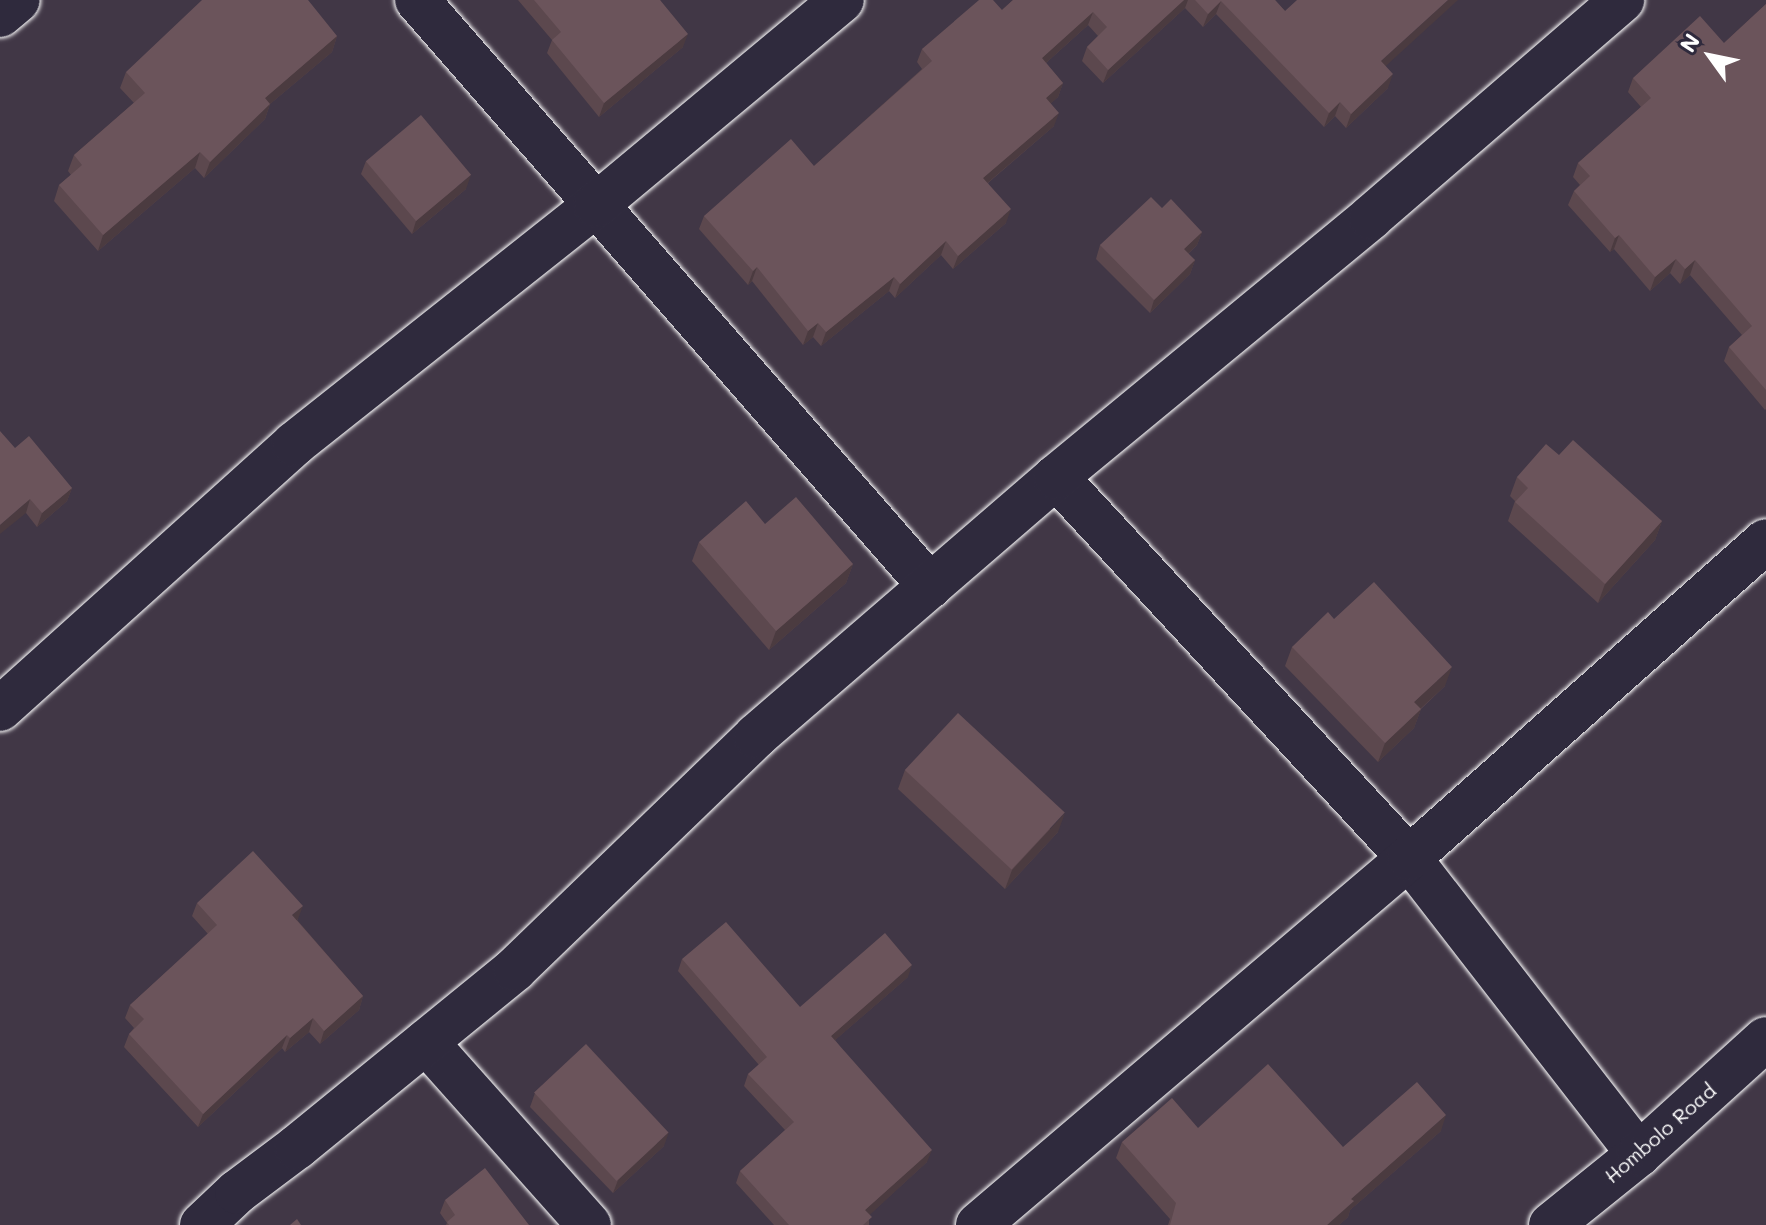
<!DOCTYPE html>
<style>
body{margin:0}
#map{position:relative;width:1766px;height:1225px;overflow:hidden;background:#413746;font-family:Mali,sans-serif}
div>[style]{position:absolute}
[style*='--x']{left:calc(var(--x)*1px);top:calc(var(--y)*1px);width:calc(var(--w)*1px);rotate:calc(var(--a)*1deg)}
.roads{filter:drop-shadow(0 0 2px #fff) drop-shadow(0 0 2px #fff)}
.minor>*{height:44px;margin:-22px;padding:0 22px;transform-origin:22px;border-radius:22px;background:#2f2a3d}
.wall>*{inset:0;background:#5c484e}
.shaded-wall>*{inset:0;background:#4b3b40}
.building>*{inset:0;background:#6b545b;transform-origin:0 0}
span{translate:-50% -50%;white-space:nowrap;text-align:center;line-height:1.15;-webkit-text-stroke:8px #2f2a3d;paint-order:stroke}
.street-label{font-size:20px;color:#fff}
.north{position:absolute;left:1670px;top:16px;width:80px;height:80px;-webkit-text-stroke:6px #2f2a3d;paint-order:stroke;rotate:303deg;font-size:22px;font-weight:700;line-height:32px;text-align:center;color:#fff}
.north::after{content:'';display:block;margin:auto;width:28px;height:36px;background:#fff;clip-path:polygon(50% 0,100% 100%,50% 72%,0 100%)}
</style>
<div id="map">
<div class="roads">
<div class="minor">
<div style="--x:417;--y:0;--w:779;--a:48.8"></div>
<div style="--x:0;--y:15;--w:23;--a:-40"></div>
<div style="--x:1056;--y:477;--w:519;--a:47.18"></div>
<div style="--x:1409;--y:858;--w:375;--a:52.2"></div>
<div style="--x:0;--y:709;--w:396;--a:-42"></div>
<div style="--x:294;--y:444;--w:385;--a:-38.4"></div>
<div style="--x:596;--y:205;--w:320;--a:-39.8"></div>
<div style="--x:426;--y:1042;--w:245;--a:48.3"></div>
<div style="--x:202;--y:1225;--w:48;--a:-43.3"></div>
<div style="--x:237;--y:1192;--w:75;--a:-36.9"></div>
<div style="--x:297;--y:1147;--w:281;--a:-39.2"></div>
<div style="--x:515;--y:969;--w:335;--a:-44"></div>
<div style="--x:756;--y:736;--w:396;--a:-40.8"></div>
<div style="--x:1056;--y:477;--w:408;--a:-39.5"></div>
<div style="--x:1371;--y:217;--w:332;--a:-40.8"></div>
<div style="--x:978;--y:1225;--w:566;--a:-40.41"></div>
<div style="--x:1409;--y:858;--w:477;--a:-41.6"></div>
<div style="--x:1551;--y:1225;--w:113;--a:-38.9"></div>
<div style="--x:1639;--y:1154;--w:171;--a:-42.2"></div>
</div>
</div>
<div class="wall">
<div style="clip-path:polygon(518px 0,660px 0,683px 47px,599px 117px,547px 53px,552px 40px)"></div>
<div style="clip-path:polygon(1013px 0,1275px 0,1285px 11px,1386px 66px,1388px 88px,1346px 128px,1335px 116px,1324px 127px,1216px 14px,1203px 27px,1185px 8px,1103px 83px,1082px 61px,1087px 47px,1098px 36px,1088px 25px,1046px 63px,1063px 83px,1058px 97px,1051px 103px,1054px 126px,988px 183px,1006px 223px,953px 269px,941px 255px,895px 298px,889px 291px,821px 346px,813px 337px,803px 345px,752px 281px,748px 285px,699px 229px,704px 216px,814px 166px,922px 69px,917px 62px,922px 49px,1002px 10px)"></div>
<div style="clip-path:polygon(1766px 4px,1766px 409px,1765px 410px,1724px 361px,1729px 347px,1742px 335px,1690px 275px,1680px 284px,1670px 273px,1650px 291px,1614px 249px,1610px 252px,1568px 205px,1574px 191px,1580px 185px,1573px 177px,1578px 163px,1641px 107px,1628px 92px,1633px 78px,1724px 43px)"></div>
<div style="clip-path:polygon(337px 36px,332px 52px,270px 104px,265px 119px,204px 178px,195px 168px,98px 251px,54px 201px,59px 185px,71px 175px,68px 171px,74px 155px,134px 103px,120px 88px,126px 72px)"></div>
<div style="clip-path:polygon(366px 161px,466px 189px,412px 234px,361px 174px)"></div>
<div style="clip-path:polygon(1162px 208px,1202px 232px,1197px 245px,1188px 254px,1195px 260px,1190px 274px,1150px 313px,1096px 259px,1100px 245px)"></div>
<div style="clip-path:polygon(15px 448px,72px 488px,67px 501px,37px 527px,26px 513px)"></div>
<div style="clip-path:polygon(1559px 455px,1662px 521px,1655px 540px,1598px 603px,1508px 521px,1515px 501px,1510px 496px,1517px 477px)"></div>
<div style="clip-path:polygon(765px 524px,853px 564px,846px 583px,769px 650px,692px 561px,699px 542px)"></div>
<div style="clip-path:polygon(1334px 619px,1445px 686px,1421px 709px,1414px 728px,1378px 762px,1285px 666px,1292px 647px)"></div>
<div style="clip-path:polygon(905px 770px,1058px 832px,1005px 889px,898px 789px)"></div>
<div style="clip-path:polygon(197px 903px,298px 919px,297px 920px,363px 996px,359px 1010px,320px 1044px,309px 1032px,285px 1052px,282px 1048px,198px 1127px,124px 1047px,129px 1034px,134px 1028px,125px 1018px,130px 1005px,208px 934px,192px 916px)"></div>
<div style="clip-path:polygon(682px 959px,800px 1007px,908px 977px,835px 1040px,927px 1162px,869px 1215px,869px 1225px,774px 1225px,736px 1183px,740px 1171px,785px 1130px,744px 1086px,748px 1074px,759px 1065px,678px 971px)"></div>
<div style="clip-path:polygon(535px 1093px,664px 1146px,613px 1193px,530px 1107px)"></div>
<div style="clip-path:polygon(1441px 1131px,1350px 1210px,1348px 1217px,1339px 1225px,1168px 1225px,1170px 1219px,1116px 1158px,1122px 1142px,1343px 1147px)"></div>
<div style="clip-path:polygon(445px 1200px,529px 1225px,446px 1225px,447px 1223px,440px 1213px)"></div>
</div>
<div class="shaded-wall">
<div style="clip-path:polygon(1184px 0,1188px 0,1185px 8px,1103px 83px,1108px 70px)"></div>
<div style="clip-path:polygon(1448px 0,1458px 0,1376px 75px,1381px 61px)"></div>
<div style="clip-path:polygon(1221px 1px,1216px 14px,1203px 27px,1208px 14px)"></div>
<div style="clip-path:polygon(1093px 12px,1088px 25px,1037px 71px,1042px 58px)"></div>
<div style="clip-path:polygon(688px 34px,683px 47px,599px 117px,604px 103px)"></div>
<div style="clip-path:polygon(337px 36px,332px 52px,270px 104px,265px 119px,204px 178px,210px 162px,265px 98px)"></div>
<div style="clip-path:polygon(1393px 74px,1388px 88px,1346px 128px,1351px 114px)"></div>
<div style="clip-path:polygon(1063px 83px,1058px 97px,1041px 112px,1046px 98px)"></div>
<div style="clip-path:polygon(1340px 102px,1335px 116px,1324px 127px,1329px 113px)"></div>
<div style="clip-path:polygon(1059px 113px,1054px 126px,978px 191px,983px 178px)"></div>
<div style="clip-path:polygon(200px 152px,195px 168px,98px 251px,103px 235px)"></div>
<div style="clip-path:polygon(471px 175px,466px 189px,412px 234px,416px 221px)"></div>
<div style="clip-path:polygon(1011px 209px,1006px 223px,953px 269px,958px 256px)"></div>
<div style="clip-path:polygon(1202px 232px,1197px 245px,1179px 262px,1184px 249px)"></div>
<div style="clip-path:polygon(1619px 235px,1614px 249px,1610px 252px,1615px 238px)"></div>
<div style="clip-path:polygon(946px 241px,941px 255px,895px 298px,900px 284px)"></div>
<div style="clip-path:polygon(1676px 259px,1670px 273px,1650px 291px,1655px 277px)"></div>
<div style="clip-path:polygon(1195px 260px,1190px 274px,1150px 313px,1154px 300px)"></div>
<div style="clip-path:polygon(1695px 260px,1690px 275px,1680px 284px,1685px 269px)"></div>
<div style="clip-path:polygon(757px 267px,752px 281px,748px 285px,753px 271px)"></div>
<div style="clip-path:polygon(894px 277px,889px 291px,821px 346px,826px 332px)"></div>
<div style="clip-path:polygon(818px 323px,813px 337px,803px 345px,808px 331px)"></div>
<div style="clip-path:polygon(72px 488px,67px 501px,37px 527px,42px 513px)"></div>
<div style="clip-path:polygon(30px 499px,26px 513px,0 534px,0 525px)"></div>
<div style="clip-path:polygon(1662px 521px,1655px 540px,1598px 603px,1605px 584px)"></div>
<div style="clip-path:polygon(853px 564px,846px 583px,769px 650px,776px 631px)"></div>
<div style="clip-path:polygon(1452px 667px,1445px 686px,1407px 721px,1414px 702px)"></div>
<div style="clip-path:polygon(1421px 709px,1414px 728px,1378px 762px,1385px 743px)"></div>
<div style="clip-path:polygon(1065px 813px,1058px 832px,1005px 889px,1012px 870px)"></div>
<div style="clip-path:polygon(303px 906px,298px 919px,287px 929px,292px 915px)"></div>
<div style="clip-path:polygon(912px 965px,908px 977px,826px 1048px,831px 1036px)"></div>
<div style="clip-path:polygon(363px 996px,359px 1010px,320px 1044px,324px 1031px)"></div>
<div style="clip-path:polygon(313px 1018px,309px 1032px,285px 1052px,290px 1038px)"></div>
<div style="clip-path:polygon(287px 1035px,282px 1048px,198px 1127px,203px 1114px)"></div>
<div style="clip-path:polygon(1446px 1115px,1441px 1131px,1350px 1210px,1348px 1217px,1339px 1225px,1327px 1225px,1351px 1199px)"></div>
<div style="clip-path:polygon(669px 1132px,664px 1146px,613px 1193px,618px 1180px)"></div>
<div style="clip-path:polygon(932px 1150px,927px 1162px,861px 1223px,865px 1210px)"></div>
</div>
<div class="building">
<div style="clip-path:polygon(202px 0,308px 0,337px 36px,265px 98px,270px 104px,210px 162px,200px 152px,103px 235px,59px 185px,82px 165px,74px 155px,145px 93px,126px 72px)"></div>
<div style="clip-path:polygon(534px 0,660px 0,688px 34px,604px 103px,552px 40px,561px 32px)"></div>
<div style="clip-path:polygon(979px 0,993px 0,1002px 10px,1013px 0,1184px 0,1108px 70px,1087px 47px,1107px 27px,1093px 12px,1042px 58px,1063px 83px,1046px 98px,1059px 113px,983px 178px,1011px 209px,958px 256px,946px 241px,900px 284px,894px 277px,826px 332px,818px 323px,808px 331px,757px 267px,753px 271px,704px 216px,791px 139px,814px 166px,932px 61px,922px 49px)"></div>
<div style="clip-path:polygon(1195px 0,1275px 0,1285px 11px,1297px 0,1448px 0,1381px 61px,1393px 74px,1351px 114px,1340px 102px,1329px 113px,1221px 1px,1208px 14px)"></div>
<div style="clip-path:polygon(1766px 4px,1766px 390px,1729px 347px,1752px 326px,1695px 260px,1685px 269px,1676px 259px,1655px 277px,1619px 235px,1615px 238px,1574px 191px,1590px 176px,1578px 163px,1651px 98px,1633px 78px,1700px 16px,1724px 43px)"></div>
<div style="left:421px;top:115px;width:78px;height:72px;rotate:50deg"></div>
<div style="clip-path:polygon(1151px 197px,1162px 208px,1171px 199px,1202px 232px,1184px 249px,1195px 260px,1154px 300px,1100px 245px)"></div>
<div style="clip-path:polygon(0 431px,15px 448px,29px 436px,72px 488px,42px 513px,30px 499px,0 525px)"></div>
<div style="clip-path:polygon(1573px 440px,1662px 521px,1605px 584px,1515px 502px,1528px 488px,1517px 477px,1546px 444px,1559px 455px)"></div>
<div style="clip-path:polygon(796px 497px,853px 564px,776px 631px,699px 542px,746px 501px,765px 524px)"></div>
<div style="clip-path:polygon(1374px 582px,1452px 667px,1414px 702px,1421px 709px,1385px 743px,1292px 647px,1328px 612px,1334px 619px)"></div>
<div style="left:958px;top:713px;width:146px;height:78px;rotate:43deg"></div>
<div style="clip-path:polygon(253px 851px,303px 906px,292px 915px,363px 996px,324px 1031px,313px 1018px,290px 1038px,287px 1035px,203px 1114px,129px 1034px,144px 1019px,130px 1005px,217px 925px,197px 903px)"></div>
<div style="clip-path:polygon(726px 922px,800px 1007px,885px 933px,912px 965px,831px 1036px,932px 1150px,865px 1210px,872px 1217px,863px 1225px,789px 1225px,740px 1171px,794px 1122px,748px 1074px,767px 1057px,682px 959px)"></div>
<div style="left:586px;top:1044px;width:121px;height:71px;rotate:47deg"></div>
<div style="clip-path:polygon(1268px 1064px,1343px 1147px,1417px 1082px,1446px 1115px,1351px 1199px,1354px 1201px,1327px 1225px,1170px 1225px,1176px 1203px,1122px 1142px,1172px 1098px,1198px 1128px)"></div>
<div style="clip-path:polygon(485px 1168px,529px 1225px,449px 1225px,447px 1222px,455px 1215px,445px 1200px)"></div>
<div style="clip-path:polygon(297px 1219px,301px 1225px,290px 1225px)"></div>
</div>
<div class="street-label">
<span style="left:1660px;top:1133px;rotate:-41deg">Hombolo Road</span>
</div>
<div class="north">N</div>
</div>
